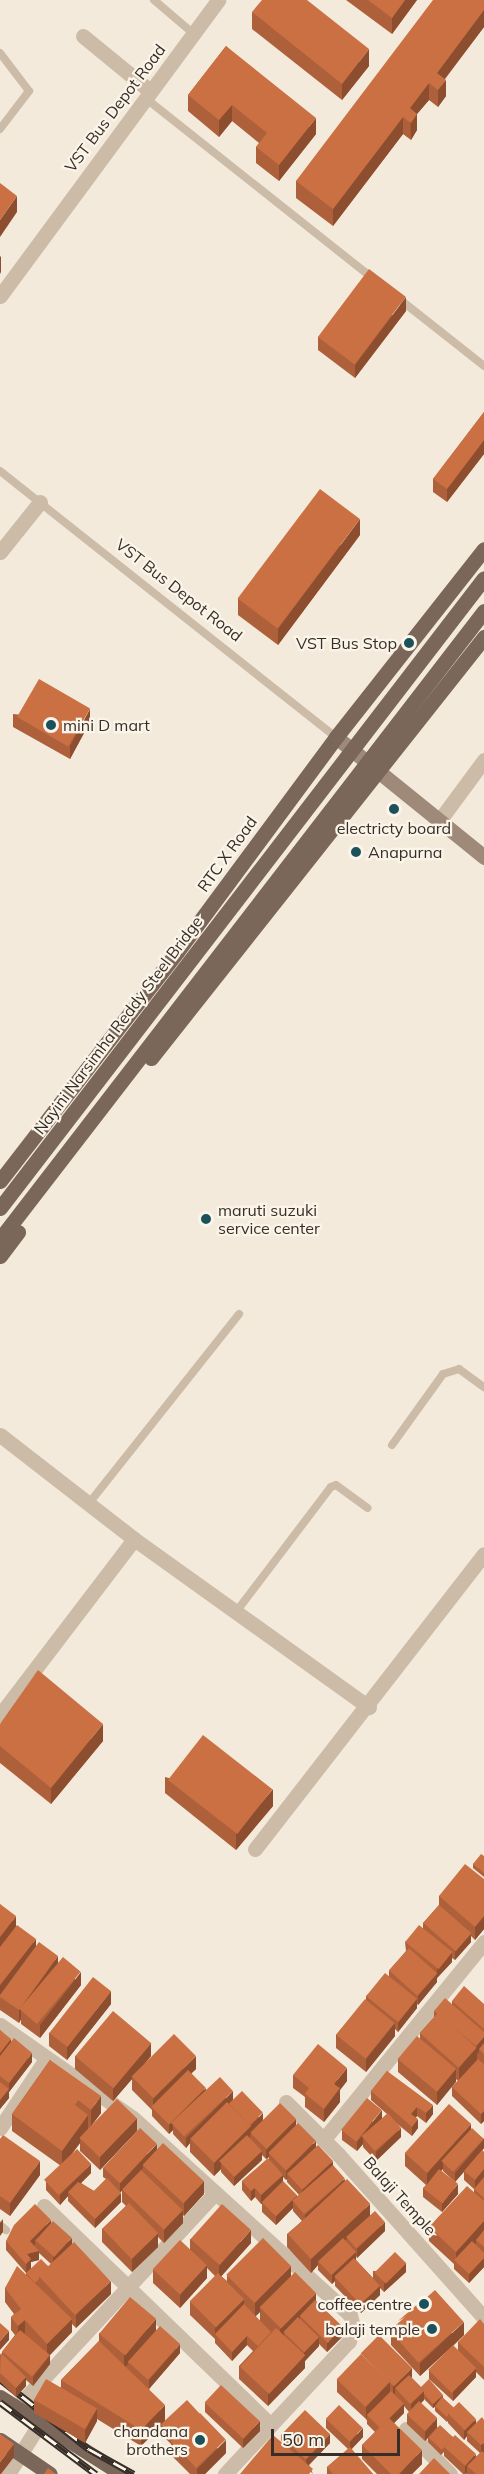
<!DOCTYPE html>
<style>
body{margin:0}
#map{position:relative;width:484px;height:2474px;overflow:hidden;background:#f3eadc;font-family:Mulish,sans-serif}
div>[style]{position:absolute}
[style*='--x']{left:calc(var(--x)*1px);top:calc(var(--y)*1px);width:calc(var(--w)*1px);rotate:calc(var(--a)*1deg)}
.lane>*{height:8px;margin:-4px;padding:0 4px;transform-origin:4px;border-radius:4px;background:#ccbba7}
.street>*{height:15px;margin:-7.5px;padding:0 7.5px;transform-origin:7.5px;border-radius:7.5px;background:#ccbba7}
.secondary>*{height:15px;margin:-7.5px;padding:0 7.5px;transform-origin:7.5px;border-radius:7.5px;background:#9f8a79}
.primary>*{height:15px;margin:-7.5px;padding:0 7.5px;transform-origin:7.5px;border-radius:7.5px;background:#7a6759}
.rail>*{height:7px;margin-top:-3.5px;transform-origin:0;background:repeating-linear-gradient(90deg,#faf4e9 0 14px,#382e28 0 28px);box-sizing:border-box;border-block:2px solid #382e28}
.wall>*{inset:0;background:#ae603a}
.shaded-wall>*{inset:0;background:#8d4e2f}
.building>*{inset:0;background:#ca7043;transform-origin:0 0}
.dots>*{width:16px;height:16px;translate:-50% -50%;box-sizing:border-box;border:3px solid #faf4e9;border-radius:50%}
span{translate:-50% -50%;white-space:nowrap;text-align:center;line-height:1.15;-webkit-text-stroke:4.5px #faf4e9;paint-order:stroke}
.street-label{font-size:16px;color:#382e28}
.poi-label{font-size:16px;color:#382e28}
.right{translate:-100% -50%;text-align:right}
.left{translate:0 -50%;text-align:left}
.scale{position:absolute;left:271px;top:2429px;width:129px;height:27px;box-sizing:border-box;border:3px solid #382e28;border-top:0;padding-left:8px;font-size:18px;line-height:21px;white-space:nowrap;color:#382e28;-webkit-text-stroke:4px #faf4e9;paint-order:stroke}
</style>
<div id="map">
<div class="lane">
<div style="--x:154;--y:0;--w:52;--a:40.4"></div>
<div style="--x:0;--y:53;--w:48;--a:52.7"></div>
<div style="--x:29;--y:91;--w:48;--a:127.3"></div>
<div style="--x:144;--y:97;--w:291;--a:38.4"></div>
<div style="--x:398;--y:298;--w:110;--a:38.3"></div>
<div style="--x:0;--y:471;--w:429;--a:38.4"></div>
<div style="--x:392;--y:1445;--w:87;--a:-54.3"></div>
<div style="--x:443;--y:1374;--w:17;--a:-17"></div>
<div style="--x:459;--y:1369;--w:31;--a:36"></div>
<div style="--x:90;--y:1502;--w:240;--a:-51.6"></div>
<div style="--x:236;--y:1612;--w:157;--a:-52.8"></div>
<div style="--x:331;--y:1487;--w:5;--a:-22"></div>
<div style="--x:336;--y:1485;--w:39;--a:36"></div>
<div style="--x:0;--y:2225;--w:8;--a:40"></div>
</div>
<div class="street">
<div style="--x:83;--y:36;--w:85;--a:39.3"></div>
<div style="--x:0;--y:296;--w:368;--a:-53.6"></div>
<div style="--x:0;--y:552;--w:64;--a:-51.3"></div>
<div style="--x:439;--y:821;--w:76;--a:-53.6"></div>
<div style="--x:0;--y:1435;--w:170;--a:37.8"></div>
<div style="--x:134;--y:1539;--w:289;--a:35.6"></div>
<div style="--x:0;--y:1715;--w:221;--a:-52.7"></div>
<div style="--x:255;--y:1849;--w:373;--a:-52.2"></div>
<div style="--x:0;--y:2025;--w:162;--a:35"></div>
<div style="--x:133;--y:2118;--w:293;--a:42.2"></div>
<div style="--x:350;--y:2315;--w:12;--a:76"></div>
<div style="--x:353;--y:2327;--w:15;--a:106"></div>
<div style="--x:349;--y:2341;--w:182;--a:133"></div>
<div style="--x:286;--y:2102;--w:74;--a:45"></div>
<div style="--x:338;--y:2154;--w:220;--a:48.3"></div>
<div style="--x:0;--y:2128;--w:83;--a:-56.3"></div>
<div style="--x:324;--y:2139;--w:254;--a:-50.9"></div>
<div style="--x:44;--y:2206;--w:315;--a:44"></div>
<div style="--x:16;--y:2408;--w:293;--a:-47.2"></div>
<div style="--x:406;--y:2429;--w:63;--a:45.6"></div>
<div style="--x:8;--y:2474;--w:60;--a:-57.9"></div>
</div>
<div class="secondary">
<div style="--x:336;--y:737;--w:191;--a:39"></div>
</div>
<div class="primary">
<div style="--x:151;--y:1058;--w:537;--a:-51.66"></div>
<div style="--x:0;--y:1181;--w:289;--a:-52.3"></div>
<div style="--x:177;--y:952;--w:267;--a:-53.5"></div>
<div style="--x:336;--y:737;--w:239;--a:-51.8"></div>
<div style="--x:0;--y:1208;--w:794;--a:-52.47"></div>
<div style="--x:0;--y:1239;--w:793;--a:-52.38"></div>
<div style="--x:0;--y:1256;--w:30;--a:-53"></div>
<div style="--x:0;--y:2397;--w:144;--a:32.3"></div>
<div style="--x:0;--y:2440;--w:60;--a:34.2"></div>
</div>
<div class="rail">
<div style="--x:0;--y:2379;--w:113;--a:38.2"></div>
<div style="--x:89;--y:2449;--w:51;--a:29.1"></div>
<div style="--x:0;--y:2402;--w:120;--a:36.9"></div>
</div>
<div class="wall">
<div style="clip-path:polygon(346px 0,417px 0,392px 34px)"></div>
<div style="clip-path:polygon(484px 0,484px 27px,445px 79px,446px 96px,438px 107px,429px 100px,417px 114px,417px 130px,411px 140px,403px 134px,333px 226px,296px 198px,296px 181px)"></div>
<div style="clip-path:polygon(252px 12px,369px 66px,342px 100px,252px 29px)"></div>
<div style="clip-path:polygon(226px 46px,316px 134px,279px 181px,256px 163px,256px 147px,259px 143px,232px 121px,219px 137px,188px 111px,188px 95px)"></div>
<div style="clip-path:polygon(406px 311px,355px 378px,318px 350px,318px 337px)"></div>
<div style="clip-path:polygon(484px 412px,484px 454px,447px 502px,433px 492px,433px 479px)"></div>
<div style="clip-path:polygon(360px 535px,278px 645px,238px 615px,238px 599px)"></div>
<div style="clip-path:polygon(13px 714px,90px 722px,70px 759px,13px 727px)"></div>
<div style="clip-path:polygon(0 1724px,103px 1741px,51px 1804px,0 1763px)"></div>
<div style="clip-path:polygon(165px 1777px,273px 1806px,236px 1850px,165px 1793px)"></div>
<div style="clip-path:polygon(484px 1856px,484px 1877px,473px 1868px,473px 1864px)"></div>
<div style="clip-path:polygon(484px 1879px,484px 1929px,475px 1940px,471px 1936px,471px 1942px,455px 1960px,452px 1958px,452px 1962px,437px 1978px,437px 1982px,418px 2005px,417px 2004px,417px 2008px,398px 2032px,395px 2029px,395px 2036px,366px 2072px,336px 2048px,336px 2035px,366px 2000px,366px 1996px,389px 1976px,389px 1971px,406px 1951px,405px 1942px,423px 1928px,423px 1923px,439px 1905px,439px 1896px)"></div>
<div style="clip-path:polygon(0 1904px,16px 1926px,36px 1946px,58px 1963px,81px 1985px,40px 2038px,21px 2024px,21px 2019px,19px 2023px,0 2010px)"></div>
<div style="clip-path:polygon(452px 2001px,484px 2004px,484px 2121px,481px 2124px,452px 2096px,452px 2087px,458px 2081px,456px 2079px,437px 2105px,398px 2072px,398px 2059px,420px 2038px,420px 2033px,434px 2017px,434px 2011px,452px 2004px)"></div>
<div style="clip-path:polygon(111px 2004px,67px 2060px,49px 2046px,49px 2033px)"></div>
<div style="clip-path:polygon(0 2030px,32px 2062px,9px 2092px,9px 2098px,0 2109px)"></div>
<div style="clip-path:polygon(evenodd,75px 2056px,151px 2056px,142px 2067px,196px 2069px,191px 2073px,206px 2092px,233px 2100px,263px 2120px,296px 2125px,333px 2166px,370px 2215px,385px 2231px,357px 2258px,356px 2256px,356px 2260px,373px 2278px,373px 2271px,406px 2272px,384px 2292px,380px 2288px,380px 2295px,361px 2313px,335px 2286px,335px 2281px,332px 2284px,318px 2270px,318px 2265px,311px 2273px,287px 2247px,287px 2234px,302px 2221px,293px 2211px,293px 2208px,276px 2225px,262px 2212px,262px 2204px,261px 2204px,255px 2197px,251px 2201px,242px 2190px,242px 2181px,269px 2159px,269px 2157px,266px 2159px,262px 2155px,262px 2160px,234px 2186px,221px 2172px,221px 2169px,214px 2176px,190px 2152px,190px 2143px,186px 2148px,173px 2134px,173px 2130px,169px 2134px,152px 2116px,152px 2110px,132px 2090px,132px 2079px,113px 2101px,75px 2069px,75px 2056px,283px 2177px,286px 2180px,287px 2179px,287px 2182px,300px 2196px,297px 2199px,283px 2182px,283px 2177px)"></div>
<div style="clip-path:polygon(50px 2060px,101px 2113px,92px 2125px,137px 2131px,100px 2170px,80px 2151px,80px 2143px,71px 2155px,91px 2173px,81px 2183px,94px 2191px,106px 2179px,103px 2177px,103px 2168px,157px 2151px,204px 2194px,184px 2216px,183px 2215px,183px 2223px,164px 2243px,158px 2237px,158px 2247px,132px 2272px,102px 2242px,102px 2229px,126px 2206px,122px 2202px,122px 2190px,120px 2192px,121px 2202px,95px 2228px,68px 2201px,68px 2196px,60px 2205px,46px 2190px,46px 2181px,61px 2166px,12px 2131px,12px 2114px)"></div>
<div style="clip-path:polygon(387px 2071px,433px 2114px,426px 2123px,417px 2116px,416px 2117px,418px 2128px,412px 2136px,395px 2122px,401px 2137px,376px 2161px,363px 2147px,363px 2144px,357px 2151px,342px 2140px,342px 2130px,382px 2119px,387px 2114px,371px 2100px,371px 2091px)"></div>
<div style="clip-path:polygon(293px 2075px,347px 2081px,340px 2090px,340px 2102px,324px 2122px,305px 2107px,305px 2097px,293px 2088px)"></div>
<div style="clip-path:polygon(471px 2129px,484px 2139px,484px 2148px,482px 2151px,484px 2152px,484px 2267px,469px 2283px,454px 2269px,454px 2264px,429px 2241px,429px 2227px,474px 2192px,474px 2189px,464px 2180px,464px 2171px,471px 2164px,455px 2182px,443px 2171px,443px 2169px,441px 2170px,458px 2194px,442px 2212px,423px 2197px,423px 2188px,426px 2185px,405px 2166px,405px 2153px)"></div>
<div style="clip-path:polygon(0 2139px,40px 2175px,10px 2216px,0 2209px)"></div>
<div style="clip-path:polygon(evenodd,51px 2223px,72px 2245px,111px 2294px,76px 2328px,72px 2324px,72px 2332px,50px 2355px,50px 2364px,33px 2386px,26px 2380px,26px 2386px,16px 2397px,0 2382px,0 2354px,2px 2355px,2px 2352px,15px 2335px,11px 2330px,11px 2317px,14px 2314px,5px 2302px,5px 2288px,26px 2275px,26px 2273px,6px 2250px,6px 2241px,51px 2223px,39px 2253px,52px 2265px,49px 2267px,31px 2268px,31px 2262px,39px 2260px,39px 2253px)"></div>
<div style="clip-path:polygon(evenodd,190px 2239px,251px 2243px,221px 2276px,227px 2281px,227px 2276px,291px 2276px,316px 2301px,343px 2336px,327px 2352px,319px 2344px,319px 2346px,305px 2361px,305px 2368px,268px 2406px,239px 2379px,239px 2366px,253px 2351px,247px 2345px,232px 2361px,215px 2343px,215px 2339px,190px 2315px,190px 2302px,215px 2276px,207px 2268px,207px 2278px,180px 2308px,153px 2283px,153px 2270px,190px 2249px,190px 2239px,260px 2312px,260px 2321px,255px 2316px,260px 2312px)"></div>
<div style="clip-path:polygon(484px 2324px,484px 2380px,476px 2372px,476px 2377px,453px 2401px,429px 2379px,429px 2370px,448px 2350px,420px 2376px,391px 2345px,391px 2332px,398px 2325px,464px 2335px,453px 2346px,458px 2351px,458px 2342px)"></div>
<div style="clip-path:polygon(156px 2330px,180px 2353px,149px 2389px,165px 2421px,226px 2453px,205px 2474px,190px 2474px,171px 2455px,171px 2444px,161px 2434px,161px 2426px,141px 2446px,97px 2419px,97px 2421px,85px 2443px,34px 2413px,34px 2400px,61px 2387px,61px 2380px,99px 2341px,99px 2333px)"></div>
<div style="clip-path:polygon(evenodd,411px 2377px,421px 2387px,443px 2398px,454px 2408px,476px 2423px,484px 2420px,484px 2474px,467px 2474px,467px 2473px,466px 2474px,463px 2474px,444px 2456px,444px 2452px,441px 2455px,428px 2442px,428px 2438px,425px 2441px,407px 2424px,407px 2415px,409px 2412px,404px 2406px,404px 2413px,394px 2423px,422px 2464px,412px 2474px,377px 2474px,362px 2459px,362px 2445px,375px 2432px,367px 2424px,367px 2420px,337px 2392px,337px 2379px,412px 2377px,411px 2377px,424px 2399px,433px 2408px,435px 2407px,435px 2411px,447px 2422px,448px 2421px,448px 2423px,464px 2440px,467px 2436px,467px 2441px,480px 2453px,476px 2457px,453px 2437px,437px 2427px,421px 2403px,424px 2400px,424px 2399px)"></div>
<div style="clip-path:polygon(205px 2403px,260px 2431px,243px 2448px,205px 2412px)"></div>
<div style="clip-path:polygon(326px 2419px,363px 2437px,351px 2449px,373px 2474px,327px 2474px,327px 2467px,348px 2449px,326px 2428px)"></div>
<div style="clip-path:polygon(281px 2435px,330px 2443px,309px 2465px,313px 2474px,281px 2441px)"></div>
</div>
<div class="shaded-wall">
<div style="clip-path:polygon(405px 0,417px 0,392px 34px,392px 18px)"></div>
<div style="clip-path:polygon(484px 10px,484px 27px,437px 89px,437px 73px)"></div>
<div style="clip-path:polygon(369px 49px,369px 66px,342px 100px,342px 84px)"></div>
<div style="clip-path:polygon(446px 80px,446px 96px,438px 107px,438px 90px)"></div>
<div style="clip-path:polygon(429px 83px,429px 100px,417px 114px,417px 130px,411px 140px,410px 108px)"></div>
<div style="clip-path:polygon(232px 105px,232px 121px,219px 137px,219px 120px)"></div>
<div style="clip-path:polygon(403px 117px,403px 134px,333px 226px,333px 209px)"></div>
<div style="clip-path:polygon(316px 118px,316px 134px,279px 181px,279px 165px)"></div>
<div style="clip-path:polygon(17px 196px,17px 212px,0 237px,0 220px)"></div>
<div style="clip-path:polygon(1px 256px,1px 272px,0 274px,0 257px)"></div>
<div style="clip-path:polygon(406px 297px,406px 311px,355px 378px,355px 365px)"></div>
<div style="clip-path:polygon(484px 440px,484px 454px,447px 502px,447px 489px)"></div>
<div style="clip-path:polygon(360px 519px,360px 535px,278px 645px,278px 629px)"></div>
<div style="clip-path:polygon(90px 709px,90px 722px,70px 759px,70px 746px)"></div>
<div style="clip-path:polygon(103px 1724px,103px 1741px,51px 1804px,51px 1788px)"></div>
<div style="clip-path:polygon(273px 1789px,273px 1806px,236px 1850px,236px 1833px)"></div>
<div style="clip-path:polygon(16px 1916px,16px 1929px,0 1950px,0 1937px)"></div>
<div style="clip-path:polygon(484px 1916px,484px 1929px,475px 1940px,475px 1927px)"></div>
<div style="clip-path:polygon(471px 1933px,471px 1942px,455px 1960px,455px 1951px)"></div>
<div style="clip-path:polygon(36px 1939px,36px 1952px,0 1997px,0 1985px)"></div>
<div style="clip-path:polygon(452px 1952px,452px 1962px,437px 1978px,437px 1969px)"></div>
<div style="clip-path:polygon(58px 1956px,58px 1969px,21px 2010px,21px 2019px,19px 2023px,19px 2010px)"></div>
<div style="clip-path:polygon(81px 1972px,81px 1985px,40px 2038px,40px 2025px)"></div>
<div style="clip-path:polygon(437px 1973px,437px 1982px,418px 2005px,418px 1996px)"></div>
<div style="clip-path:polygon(111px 1991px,111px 2004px,67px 2060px,67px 2047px)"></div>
<div style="clip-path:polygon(417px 1999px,417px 2008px,398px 2032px,398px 2023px)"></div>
<div style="clip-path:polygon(395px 2023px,395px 2036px,366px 2072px,366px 2059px)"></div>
<div style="clip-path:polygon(484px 2037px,484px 2046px,479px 2049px,479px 2052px,477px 2054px,477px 2061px,459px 2081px,459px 2068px)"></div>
<div style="clip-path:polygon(11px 2039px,11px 2048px,0 2062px,0 2053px)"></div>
<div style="clip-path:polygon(151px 2043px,151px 2056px,133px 2078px,132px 2077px,132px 2079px,113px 2101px,113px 2088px)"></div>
<div style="clip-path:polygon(32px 2053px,32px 2062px,9px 2092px,9px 2083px)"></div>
<div style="clip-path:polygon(196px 2056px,196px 2069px,155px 2110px,153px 2108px,153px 2098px)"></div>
<div style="clip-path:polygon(347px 2068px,347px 2081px,340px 2090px,340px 2102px,324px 2122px,324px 2109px,334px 2084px)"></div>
<div style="clip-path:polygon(456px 2069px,456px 2082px,437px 2105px,437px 2092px)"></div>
<div style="clip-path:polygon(206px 2088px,206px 2097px,173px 2125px,173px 2130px,169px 2134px,169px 2125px)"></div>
<div style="clip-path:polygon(9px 2089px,9px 2098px,0 2109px,0 2100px)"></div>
<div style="clip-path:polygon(233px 2091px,233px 2100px,192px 2141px,190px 2139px,190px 2143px,186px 2148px,186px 2138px)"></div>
<div style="clip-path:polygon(101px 2096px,101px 2113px,91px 2126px,91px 2110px)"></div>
<div style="clip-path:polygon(433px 2105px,433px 2114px,426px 2123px,426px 2113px)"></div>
<div style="clip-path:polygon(417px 2107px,417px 2116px,411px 2123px,411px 2114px)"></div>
<div style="clip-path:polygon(382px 2110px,382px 2119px,363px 2138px,363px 2144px,357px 2151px,357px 2142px)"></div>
<div style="clip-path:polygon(484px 2111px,484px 2121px,481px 2124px,481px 2114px)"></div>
<div style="clip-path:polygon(263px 2113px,263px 2122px,250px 2135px,250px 2133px,250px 2140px,221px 2163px,221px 2169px,214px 2176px,214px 2163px)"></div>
<div style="clip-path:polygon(88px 2115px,88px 2131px,80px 2138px,80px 2143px,62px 2167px,62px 2151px)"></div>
<div style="clip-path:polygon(137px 2118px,137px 2131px,100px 2170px,100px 2157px)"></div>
<div style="clip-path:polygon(296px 2119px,296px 2128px,269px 2153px,269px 2157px,266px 2159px,266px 2150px)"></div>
<div style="clip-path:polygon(418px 2119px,418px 2128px,412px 2136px,412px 2127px)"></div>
<div style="clip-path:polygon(471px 2124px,471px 2137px,443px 2162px,443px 2169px,427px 2186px,427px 2173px)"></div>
<div style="clip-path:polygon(401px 2128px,401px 2137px,376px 2161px,376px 2152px)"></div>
<div style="clip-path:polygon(484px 2139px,484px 2148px,455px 2182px,455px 2173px)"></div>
<div style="clip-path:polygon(316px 2141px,316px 2150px,287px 2173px,287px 2179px,286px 2180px,286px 2171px)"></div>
<div style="clip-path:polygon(157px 2144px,157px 2153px,143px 2165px,143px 2168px,120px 2193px,120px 2183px)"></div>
<div style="clip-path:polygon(262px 2151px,262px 2160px,234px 2186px,234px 2177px)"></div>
<div style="clip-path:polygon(40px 2161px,40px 2175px,10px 2216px,10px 2203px)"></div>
<div style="clip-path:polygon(333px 2161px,333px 2170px,302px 2199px,302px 2189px)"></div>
<div style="clip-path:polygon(91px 2164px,91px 2173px,70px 2194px,68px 2192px,68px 2196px,60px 2205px,60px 2195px)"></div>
<div style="clip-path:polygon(484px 2169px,484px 2178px,475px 2189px,475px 2180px)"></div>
<div style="clip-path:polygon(283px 2175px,283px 2185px,261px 2204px,261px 2195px)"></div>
<div style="clip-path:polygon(345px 2179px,345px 2188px,305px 2224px,305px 2215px)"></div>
<div style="clip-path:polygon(204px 2181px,204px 2194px,184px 2216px,184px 2203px)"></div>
<div style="clip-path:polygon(458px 2184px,458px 2194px,442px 2212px,442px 2203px)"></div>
<div style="clip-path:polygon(255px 2188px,255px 2197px,251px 2201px,251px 2191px)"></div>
<div style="clip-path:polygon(121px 2193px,121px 2202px,95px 2228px,95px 2219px)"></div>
<div style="clip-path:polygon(297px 2195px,297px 2204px,293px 2202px,293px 2208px,276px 2225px,276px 2216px)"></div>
<div style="clip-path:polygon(370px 2204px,370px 2217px,321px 2263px,318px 2261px,318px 2265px,311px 2273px,311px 2259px)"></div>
<div style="clip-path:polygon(183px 2210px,183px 2223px,164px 2243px,164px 2229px)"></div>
<div style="clip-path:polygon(3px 2219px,3px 2232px,0 2236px,0 2223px)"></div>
<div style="clip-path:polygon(51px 2220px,51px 2229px,35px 2240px,35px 2245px,30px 2250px,30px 2241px)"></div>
<div style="clip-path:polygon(484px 2221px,484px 2234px,476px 2240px,476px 2243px,458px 2263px,456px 2262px,456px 2252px)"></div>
<div style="clip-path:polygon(385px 2222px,385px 2231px,357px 2258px,357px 2249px)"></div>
<div style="clip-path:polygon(251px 2230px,251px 2243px,219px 2279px,219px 2266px)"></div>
<div style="clip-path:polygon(158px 2233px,158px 2247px,132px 2272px,132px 2259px)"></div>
<div style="clip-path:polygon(72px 2238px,72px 2247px,53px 2267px,53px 2257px)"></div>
<div style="clip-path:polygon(39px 2251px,39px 2260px,31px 2262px,31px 2268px,26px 2273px,27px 2254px)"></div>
<div style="clip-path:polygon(356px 2252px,356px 2261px,335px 2277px,335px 2281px,332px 2284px,332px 2275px)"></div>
<div style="clip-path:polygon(484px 2258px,484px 2267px,469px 2283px,469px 2274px)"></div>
<div style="clip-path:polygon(406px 2263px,406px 2272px,384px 2292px,384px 2283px)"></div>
<div style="clip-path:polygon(207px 2265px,207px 2278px,180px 2308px,180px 2295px)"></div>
<div style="clip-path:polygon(291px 2266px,291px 2279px,260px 2308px,260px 2312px,255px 2317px,255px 2303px)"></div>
<div style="clip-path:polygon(111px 2281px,111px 2294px,76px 2328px,76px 2315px)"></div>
<div style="clip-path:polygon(380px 2286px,380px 2295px,361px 2313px,361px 2304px)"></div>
<div style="clip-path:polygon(316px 2293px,316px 2306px,300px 2316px,300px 2322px,284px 2332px,284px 2338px,280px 2342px,280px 2329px)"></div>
<div style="clip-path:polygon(244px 2299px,244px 2312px,215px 2335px,215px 2327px)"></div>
<div style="clip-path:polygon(72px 2319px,72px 2332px,47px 2358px,47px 2344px)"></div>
<div style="clip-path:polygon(156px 2319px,156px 2332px,128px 2362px,128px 2364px,124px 2368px,124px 2355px)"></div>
<div style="clip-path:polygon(25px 2320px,25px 2333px,18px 2339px,18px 2326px)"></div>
<div style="clip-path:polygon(464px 2322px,464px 2335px,420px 2376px,420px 2363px)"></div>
<div style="clip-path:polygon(343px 2327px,343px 2336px,327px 2352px,327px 2343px)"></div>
<div style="clip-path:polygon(9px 2331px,9px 2340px,0 2350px,0 2341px)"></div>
<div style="clip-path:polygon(247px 2336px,247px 2345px,232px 2361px,232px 2352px)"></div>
<div style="clip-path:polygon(319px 2337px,319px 2346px,305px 2361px,305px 2368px,268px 2406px,268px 2393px,304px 2356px,304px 2352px)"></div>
<div style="clip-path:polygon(180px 2344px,180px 2353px,149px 2389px,149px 2380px)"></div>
<div style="clip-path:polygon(50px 2355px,50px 2364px,33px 2386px,33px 2377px)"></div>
<div style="clip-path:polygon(412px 2368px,412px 2377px,398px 2391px,395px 2388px,395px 2393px,393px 2395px,393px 2386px)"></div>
<div style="clip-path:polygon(476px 2368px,476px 2377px,453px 2401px,453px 2392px)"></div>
<div style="clip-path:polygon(26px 2377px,26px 2386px,16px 2397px,16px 2388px)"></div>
<div style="clip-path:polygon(390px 2382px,390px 2396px,367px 2415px,366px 2421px,366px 2407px)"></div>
<div style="clip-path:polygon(424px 2391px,424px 2400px,411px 2413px,411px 2404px)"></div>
<div style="clip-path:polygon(443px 2395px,443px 2400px,433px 2408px,433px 2404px)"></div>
<div style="clip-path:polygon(404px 2404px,404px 2413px,380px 2437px,380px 2428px)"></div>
<div style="clip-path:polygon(165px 2405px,165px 2422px,141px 2446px,141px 2430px)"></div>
<div style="clip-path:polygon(97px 2408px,97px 2421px,85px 2443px,85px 2430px)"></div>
<div style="clip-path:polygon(437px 2418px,437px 2427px,425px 2441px,425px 2432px)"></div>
<div style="clip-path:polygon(476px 2419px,476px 2428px,467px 2432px,467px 2436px,464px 2440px,464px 2431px)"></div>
<div style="clip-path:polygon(260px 2421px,260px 2431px,243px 2448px,243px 2439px)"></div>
<div style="clip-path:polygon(363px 2428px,363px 2437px,350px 2451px,350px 2442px)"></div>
<div style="clip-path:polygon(330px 2434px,330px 2443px,306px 2468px,306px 2459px)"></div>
<div style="clip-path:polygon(226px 2440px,226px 2453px,205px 2474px,197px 2474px,197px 2469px)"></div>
<div style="clip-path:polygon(484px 2443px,484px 2452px,481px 2455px,481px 2445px)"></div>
<div style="clip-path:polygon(14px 2444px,14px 2457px,1px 2474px,0 2474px,0 2462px)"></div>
<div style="clip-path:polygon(422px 2450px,422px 2464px,412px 2474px,399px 2474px)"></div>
<div style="clip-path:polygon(476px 2454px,476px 2463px,467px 2466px,467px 2473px,465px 2474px,465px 2466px)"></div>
</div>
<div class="building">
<div style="clip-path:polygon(262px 0,307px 0,369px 49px,342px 84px,252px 12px)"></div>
<div style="clip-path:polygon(368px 0,405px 0,392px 18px)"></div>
<div style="clip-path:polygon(433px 0,484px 0,484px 10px,437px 73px,446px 80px,438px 90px,429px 83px,410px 108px,417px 114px,411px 123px,403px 117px,333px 209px,296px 181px)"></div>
<div style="clip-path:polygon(226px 46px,316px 118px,279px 165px,256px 147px,267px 133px,232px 105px,219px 120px,188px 95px)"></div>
<div style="clip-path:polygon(0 183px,17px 196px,0 220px)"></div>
<div style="left:369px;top:269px;width:46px;height:85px;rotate:37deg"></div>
<div style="clip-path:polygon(484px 412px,484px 440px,447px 489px,433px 479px)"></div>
<div style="left:320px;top:489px;width:50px;height:137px;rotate:37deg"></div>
<div style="left:39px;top:679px;width:59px;height:44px;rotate:30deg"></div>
<div style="clip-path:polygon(38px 1670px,103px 1724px,51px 1788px,0 1746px,0 1724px)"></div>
<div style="left:203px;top:1735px;width:88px;height:57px;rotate:38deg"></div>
<div style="clip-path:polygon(481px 1854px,484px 1856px,484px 1873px,473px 1864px)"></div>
<div style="clip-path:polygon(465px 1864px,484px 1879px,484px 1916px,475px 1927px,439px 1896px)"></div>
<div style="clip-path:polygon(0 1904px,16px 1916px,0 1937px)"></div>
<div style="left:439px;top:1905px;width:43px;height:24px;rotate:41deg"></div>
<div style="clip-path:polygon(17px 1925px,36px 1939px,0 1985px,0 1947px)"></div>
<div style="left:419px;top:1925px;width:43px;height:22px;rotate:39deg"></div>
<div style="clip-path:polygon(39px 1942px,58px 1956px,19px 2010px,0 1997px,0 1995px)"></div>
<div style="left:409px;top:1948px;width:38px;height:30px;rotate:42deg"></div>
<div style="left:63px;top:1957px;width:23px;height:68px;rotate:40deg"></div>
<div style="left:385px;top:1973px;width:41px;height:30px;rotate:39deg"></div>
<div style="left:93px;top:1977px;width:23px;height:71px;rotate:38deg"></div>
<div style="clip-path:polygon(464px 1986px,484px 2004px,484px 2029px,452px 2001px)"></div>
<div style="clip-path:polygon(445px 1998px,484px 2032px,484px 2037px,476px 2046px,434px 2011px)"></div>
<div style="left:365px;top:1999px;width:38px;height:46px;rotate:39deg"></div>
<div style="left:113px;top:2011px;width:50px;height:59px;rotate:40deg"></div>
<div style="left:438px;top:2013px;width:52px;height:27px;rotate:42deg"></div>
<div style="clip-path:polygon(0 2030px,11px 2039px,0 2053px)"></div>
<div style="left:174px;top:2034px;width:31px;height:60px;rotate:45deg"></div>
<div style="left:417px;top:2036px;width:51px;height:30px;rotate:40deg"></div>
<div style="clip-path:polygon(14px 2038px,32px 2053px,9px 2083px,0 2076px,0 2056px)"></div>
<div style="clip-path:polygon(484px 2043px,484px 2054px,479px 2049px)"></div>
<div style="clip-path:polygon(318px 2044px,347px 2068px,334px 2084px,340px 2088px,324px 2109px,305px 2094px,309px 2088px,293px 2075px)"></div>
<div style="clip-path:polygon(478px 2059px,484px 2064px,484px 2083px,478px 2089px,484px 2083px,484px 2111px,481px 2114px,452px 2087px)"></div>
<div style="clip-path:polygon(50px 2060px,101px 2096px,91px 2110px,78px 2100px,75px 2105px,88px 2115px,62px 2151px,12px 2114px)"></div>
<div style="left:188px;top:2070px;width:25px;height:52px;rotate:45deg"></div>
<div style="clip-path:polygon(387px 2071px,433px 2105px,426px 2113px,417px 2107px,411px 2114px,418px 2119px,412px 2127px,371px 2091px)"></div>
<div style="left:220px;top:2077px;width:19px;height:67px;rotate:47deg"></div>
<div style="clip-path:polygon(0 2082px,9px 2089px,0 2100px)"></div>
<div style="left:242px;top:2091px;width:30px;height:18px;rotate:46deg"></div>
<div style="left:367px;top:2098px;width:19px;height:41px;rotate:39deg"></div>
<div style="left:117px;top:2099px;width:28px;height:54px;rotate:44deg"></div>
<div style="left:227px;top:2102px;width:34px;height:52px;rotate:45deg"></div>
<div style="left:280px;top:2103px;width:23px;height:42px;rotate:45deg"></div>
<div style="left:449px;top:2104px;width:30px;height:66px;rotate:42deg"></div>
<div style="left:388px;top:2113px;width:20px;height:35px;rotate:49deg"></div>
<div style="left:298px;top:2123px;width:25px;height:42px;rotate:45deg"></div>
<div style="left:140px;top:2128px;width:23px;height:54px;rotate:43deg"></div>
<div style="left:472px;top:2128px;width:16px;height:45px;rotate:43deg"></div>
<div style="clip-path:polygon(3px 2135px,40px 2161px,10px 2203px,0 2196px,0 2139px)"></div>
<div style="left:247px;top:2135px;width:22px;height:38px;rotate:47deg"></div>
<div style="left:163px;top:2143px;width:56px;height:30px;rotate:43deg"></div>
<div style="left:318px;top:2145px;width:22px;height:42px;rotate:47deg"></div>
<div style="left:77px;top:2149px;width:21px;height:45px;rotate:47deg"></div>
<div style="clip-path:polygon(482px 2150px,484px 2152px,484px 2169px,475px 2180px,464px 2171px)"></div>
<div style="clip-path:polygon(268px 2158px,283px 2175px,261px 2195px,255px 2188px,251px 2191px,242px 2181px)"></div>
<div style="left:333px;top:2165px;width:18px;height:54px;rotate:49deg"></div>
<div style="left:439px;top:2169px;width:24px;height:25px;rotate:38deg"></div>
<div style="left:141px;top:2170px;width:58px;height:27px;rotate:44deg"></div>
<div style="clip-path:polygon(484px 2177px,484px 2198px,474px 2189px)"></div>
<div style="clip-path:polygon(107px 2178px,121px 2193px,95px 2219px,68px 2192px,78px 2182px,94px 2191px)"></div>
<div style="left:347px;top:2179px;width:34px;height:81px;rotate:47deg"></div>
<div style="left:283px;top:2181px;width:20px;height:30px;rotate:45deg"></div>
<div style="clip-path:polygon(467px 2186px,484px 2201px,484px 2221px,456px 2252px,429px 2227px)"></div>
<div style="left:129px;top:2203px;width:42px;height:37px;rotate:46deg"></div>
<div style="clip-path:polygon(35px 2204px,51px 2220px,30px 2241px,39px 2251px,27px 2254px,31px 2259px,26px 2264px,6px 2241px,14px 2225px)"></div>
<div style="left:222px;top:2204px;width:39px;height:47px;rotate:42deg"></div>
<div style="left:375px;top:2211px;width:15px;height:39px;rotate:48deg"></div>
<div style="left:53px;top:2221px;width:25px;height:26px;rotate:42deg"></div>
<div style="clip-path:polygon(484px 2230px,484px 2247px,476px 2240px)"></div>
<div style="left:263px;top:2238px;width:40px;height:52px;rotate:45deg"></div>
<div style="left:343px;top:2238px;width:19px;height:34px;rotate:47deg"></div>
<div style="left:180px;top:2240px;width:37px;height:40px;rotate:43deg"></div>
<div style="clip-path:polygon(472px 2241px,484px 2253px,484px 2258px,469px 2274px,454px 2260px)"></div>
<div style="left:74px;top:2242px;width:54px;height:49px;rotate:47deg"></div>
<div style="left:395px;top:2252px;width:16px;height:29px;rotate:45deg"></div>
<div style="left:354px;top:2258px;width:38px;height:27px;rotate:47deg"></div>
<div style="clip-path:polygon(41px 2259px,49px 2267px,39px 2277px,39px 2279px,35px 2283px,26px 2273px)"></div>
<div style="clip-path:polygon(17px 2266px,72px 2319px,47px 2344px,25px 2320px,18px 2326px,11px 2317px,21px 2309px,5px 2288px)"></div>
<div style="left:295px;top:2272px;width:30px;height:50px;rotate:45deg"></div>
<div style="left:218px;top:2273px;width:37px;height:40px;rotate:45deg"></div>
<div style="left:435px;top:2290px;width:43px;height:61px;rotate:48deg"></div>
<div style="left:130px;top:2297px;width:34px;height:48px;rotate:40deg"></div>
<div style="clip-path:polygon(426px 2297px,427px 2298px,407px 2316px,398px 2321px)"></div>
<div style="left:315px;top:2300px;width:39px;height:22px;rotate:44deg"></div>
<div style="clip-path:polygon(244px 2304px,271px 2332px,258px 2346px,247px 2336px,232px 2352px,215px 2334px)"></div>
<div style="left:298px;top:2317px;width:29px;height:21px;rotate:44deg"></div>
<div style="clip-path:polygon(480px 2319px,484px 2324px,484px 2367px,458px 2342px)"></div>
<div style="clip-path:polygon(0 2323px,9px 2331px,0 2341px)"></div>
<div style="left:160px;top:2326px;width:27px;height:48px;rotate:42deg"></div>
<div style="left:276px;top:2328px;width:40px;height:53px;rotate:43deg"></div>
<div style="left:20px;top:2330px;width:39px;height:28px;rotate:40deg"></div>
<div style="left:379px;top:2335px;width:47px;height:26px;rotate:45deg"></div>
<div style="clip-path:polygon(99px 2341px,165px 2405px,141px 2430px,61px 2380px)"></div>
<div style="left:453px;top:2345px;width:33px;height:35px;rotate:45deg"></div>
<div style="clip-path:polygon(1px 2353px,26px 2377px,16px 2388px,0 2373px)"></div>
<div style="left:361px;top:2354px;width:40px;height:35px;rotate:44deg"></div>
<div style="left:409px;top:2375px;width:22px;height:19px;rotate:47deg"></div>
<div style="left:46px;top:2379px;width:59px;height:24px;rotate:30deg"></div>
<div style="clip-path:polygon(429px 2379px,443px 2395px,433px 2404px,424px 2394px,424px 2391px,421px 2387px)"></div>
<div style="left:221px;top:2385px;width:53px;height:24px;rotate:43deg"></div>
<div style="left:391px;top:2391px;width:18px;height:34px;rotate:45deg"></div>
<div style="clip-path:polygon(442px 2397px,454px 2408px,448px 2414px,448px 2415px,447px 2417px,435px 2406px)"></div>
<div style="left:187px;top:2400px;width:19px;height:36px;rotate:47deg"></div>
<div style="left:419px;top:2401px;width:25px;height:18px;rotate:43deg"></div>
<div style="left:459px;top:2402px;width:24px;height:16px;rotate:45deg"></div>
<div style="left:339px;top:2405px;width:33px;height:19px;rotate:44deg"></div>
<div style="left:305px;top:2410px;width:35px;height:35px;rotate:44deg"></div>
<div style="left:200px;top:2413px;width:37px;height:41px;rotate:46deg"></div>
<div style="clip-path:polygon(482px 2417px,484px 2420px,484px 2443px,481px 2445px,467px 2432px)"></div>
<div style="clip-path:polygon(389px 2418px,422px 2450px,399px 2474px,391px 2474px,362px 2445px)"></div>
<div style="left:440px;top:2425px;width:18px;height:17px;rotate:43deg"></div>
<div style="clip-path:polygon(0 2434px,14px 2444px,0 2462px)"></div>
<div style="clip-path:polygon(273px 2435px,313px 2469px,309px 2474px,240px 2474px)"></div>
<div style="left:455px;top:2435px;width:28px;height:16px;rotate:42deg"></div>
<div style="clip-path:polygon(350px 2447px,373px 2474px,333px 2474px,327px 2467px)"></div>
<div style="clip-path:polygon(482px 2451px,484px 2453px,484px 2474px,476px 2474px,467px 2466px)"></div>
<div style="clip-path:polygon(434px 2458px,450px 2474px,419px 2474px)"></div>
<div style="clip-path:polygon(48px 2468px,56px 2474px,44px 2474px)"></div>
</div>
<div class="dots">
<div style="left:409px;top:643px;background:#1c515b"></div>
<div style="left:51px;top:725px;background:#1c515b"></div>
<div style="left:394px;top:809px;background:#1c515b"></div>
<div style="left:356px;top:852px;background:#1c515b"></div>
<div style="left:206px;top:1219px;background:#1c515b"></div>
<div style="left:424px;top:2304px;background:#1c515b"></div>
<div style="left:432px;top:2329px;background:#1c515b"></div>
<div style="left:200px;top:2440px;background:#1c515b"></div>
</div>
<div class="street-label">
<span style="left:115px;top:108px;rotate:-53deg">VST Bus Depot Road</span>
<span style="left:179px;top:590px;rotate:38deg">VST Bus Depot Road</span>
<span style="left:227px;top:854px;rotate:-54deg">RTC X Road</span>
<span style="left:118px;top:1025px;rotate:-53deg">Nayini Narsimha Reddy Steel Bridge</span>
<span style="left:400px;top:2196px;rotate:48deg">Balaji Temple</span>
</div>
<div class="poi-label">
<span class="right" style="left:397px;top:643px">VST Bus Stop</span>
<span class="left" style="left:63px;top:725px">mini D mart</span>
<span style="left:394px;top:828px">electricty board</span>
<span class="left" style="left:368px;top:852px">Anapurna</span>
<span class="left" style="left:218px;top:1219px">maruti suzuki<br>service center</span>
<span class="right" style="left:412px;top:2304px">coffee centre</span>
<span class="right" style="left:420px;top:2329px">balaji temple</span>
<span class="right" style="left:188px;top:2440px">chandana<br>brothers</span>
</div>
<div class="scale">50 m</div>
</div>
